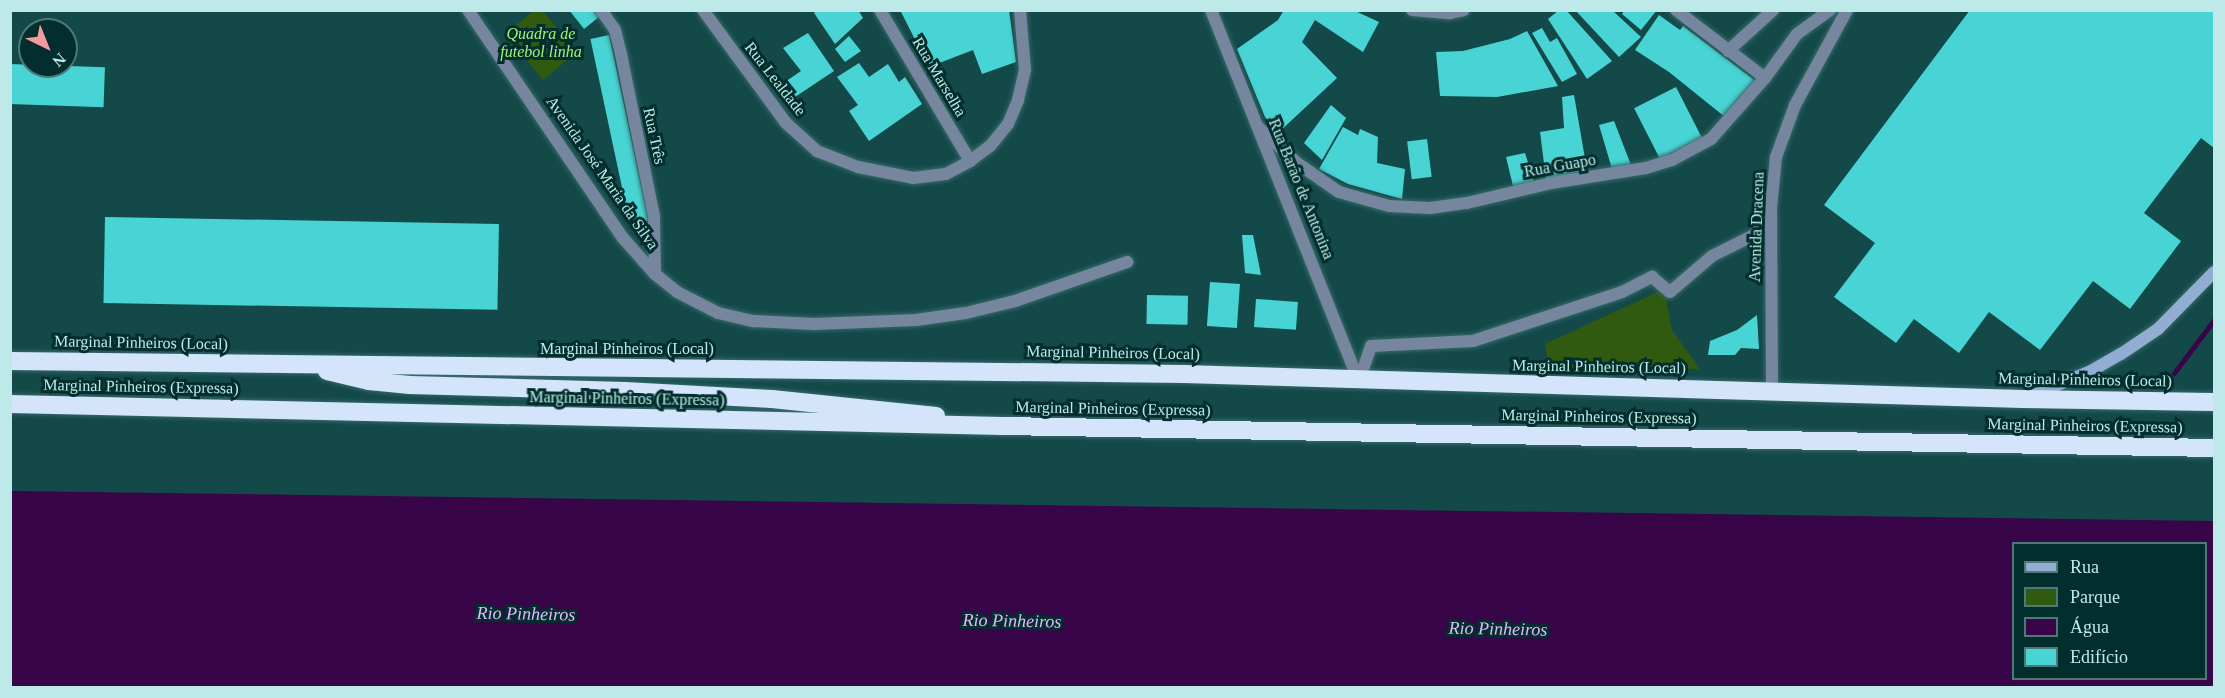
<!DOCTYPE html>
<meta charset="utf-8">
<style>
body{margin:0}
#map{position:relative;width:2225px;height:698px;overflow:hidden;background:#144949;font-family:Georgia,serif}
div>[style]{position:absolute}
[style*='--x']{left:calc(var(--x)*1px);top:calc(var(--y)*1px);width:calc(var(--w)*1px);rotate:calc(var(--a)*1deg)}
.green>*{inset:0;background:#2f5a0f}
.water>*{inset:0;background:#380549}
.stream>*{height:5px;margin:-2.5px;padding:0 2.5px;transform-origin:2.5px;border-radius:2.5px;background:#380549}
.building>*{inset:0;background:#48d4d4;transform-origin:0 0}
.roads{filter:drop-shadow(0 0 2px #366969) drop-shadow(0 0 2px #366969)}
.street>*{height:12px;margin:-6px;padding:0 6px;transform-origin:6px;border-radius:6px;background:#75869e}
.secondary>*{height:12px;margin:-6px;padding:0 6px;transform-origin:6px;border-radius:6px;background:#91add2}
.highway>*{height:18px;margin:-9px;padding:0 9px;transform-origin:9px;border-radius:9px;background:#d3e4fb}
span{translate:-50% -50%;white-space:nowrap;text-align:center;line-height:1.15;-webkit-text-stroke:6px #022e2e;paint-order:stroke}
.park-label{font-size:16px;color:#a3f276;font-style:italic}
.street-label{font-size:16px;color:#bde9e8}
.water-label{font-size:18px;color:#e6b6fa;font-style:italic}
.frame{position:absolute;inset:0;border:12px solid #bde9e8;pointer-events:none}
.legend{position:absolute;left:2012px;top:542px;width:195px;height:138px;box-sizing:border-box;background:#022e2e;border:2px solid #4d7978;margin:0;padding:8px 10px;list-style:none;font-size:18px;color:#bde9e8}
.legend li{display:flex;align-items:center;gap:12px;height:30px}
.legend b{width:30px;border:2px solid #4d7978}
.north{position:absolute;left:18px;top:18px;width:60px;height:60px;box-sizing:border-box;background:#022e2e;border:2px solid #4d7978;border-radius:50%;rotate:137deg;font-size:16px;font-weight:700;line-height:24px;text-align:center;color:#bde9e8}
.north::after{content:'';display:block;margin:auto;width:21px;height:27px;background:#f49aa1;clip-path:polygon(50% 0,100% 100%,50% 72%,0 100%)}
</style>
<div id="map">
<div class="green">
<div style="clip-path:polygon(533px 11px,543px 11px,577px 52px,543px 80px,505px 34px)"></div>
<div style="clip-path:polygon(1664px 289px,1672px 330px,1700px 369px,1549px 368px,1545px 344px)"></div>
</div>
<div class="water">
<div style="clip-path:polygon(evenodd,11px 491px,2214px 521px,2214px 687px,11px 687px,11px 491px,2014px 544px,2206px 544px,2206px 678px,2014px 678px,2014px 544px)"></div>
</div>
<div class="stream">
<div style="--x:2174;--y:373;--w:66;--a:-53"></div>
</div>
<div class="building">
<div style="clip-path:polygon(569px 10px,594px 10px,599px 17px,584px 29px)"></div>
<div style="clip-path:polygon(818px 10px,858px 10px,863px 18px,835px 44px,814px 13px)"></div>
<div style="clip-path:polygon(900px 10px,1009px 10px,1016px 62px,982px 74px,973px 50px,929px 67px)"></div>
<div style="clip-path:polygon(1284px 10px,1353px 10px,1379px 22px,1363px 52px,1315px 20px,1302px 42px,1337px 78px,1278px 133px,1265px 117px,1237px 49px,1278px 20px)"></div>
<div style="clip-path:polygon(1559px 10px,1566px 10px,1612px 61px,1587px 79px,1548px 19px)"></div>
<div style="clip-path:polygon(1575px 10px,1612px 10px,1641px 37px,1619px 57px)"></div>
<div style="clip-path:polygon(1625px 10px,1657px 10px,1641px 30px,1622px 14px)"></div>
<div style="clip-path:polygon(1970px 10px,2214px 10px,2214px 148px,2201px 138px,2144px 213px,2181px 241px,2130px 309px,2093px 281px,2040px 350px,1989px 312px,1959px 353px,1914px 319px,1896px 343px,1834px 297px,1875px 243px,1824px 205px)"></div>
<div style="clip-path:polygon(1659px 15px,1680px 30px,1683px 26px,1757px 82px,1725px 117px,1669px 72px,1635px 50px)"></div>
<div style="clip-path:polygon(1542px 28px,1550px 42px,1557px 38px,1577px 74px,1562px 82px,1532px 33px)"></div>
<div style="clip-path:polygon(1527px 31px,1558px 86px,1497px 97px,1440px 96px,1436px 52px,1463px 51px,1510px 39px)"></div>
<div style="clip-path:polygon(808px 33px,834px 71px,786px 103px,773px 90px,801px 71px,783px 48px)"></div>
<div style="left:609px;top:35px;width:190px;height:19px;rotate:78deg"></div>
<div style="clip-path:polygon(849px 36px,861px 51px,845px 62px,835px 49px)"></div>
<div style="clip-path:polygon(859px 63px,869px 77px,888px 64px,899px 82px,905px 77px,922px 104px,869px 141px,849px 111px,858px 105px,837px 77px)"></div>
<div style="left:10px;top:64px;width:95px;height:40px;rotate:2deg"></div>
<div style="left:1676px;top:87px;width:57px;height:47px;rotate:63deg"></div>
<div style="clip-path:polygon(1574px 95px,1587px 170px,1546px 179px,1540px 132px,1564px 128px,1562px 97px)"></div>
<div style="clip-path:polygon(1331px 105px,1346px 118px,1322px 160px,1304px 143px)"></div>
<div style="clip-path:polygon(1614px 121px,1631px 165px,1612px 169px,1599px 125px)"></div>
<div style="clip-path:polygon(1343px 127px,1358px 135px,1360px 129px,1378px 137px,1377px 163px,1405px 169px,1402px 199px,1348px 184px,1319px 169px)"></div>
<div style="left:1427px;top:139px;width:38px;height:20px;rotate:83deg"></div>
<div style="clip-path:polygon(1525px 153px,1534px 182px,1513px 186px,1506px 157px)"></div>
<div style="left:105px;top:217px;width:394px;height:86px;rotate:1deg"></div>
<div style="clip-path:polygon(1242px 235px,1253px 235px,1261px 275px,1245px 273px)"></div>
<div style="left:1210px;top:282px;width:30px;height:44px;rotate:4deg"></div>
<div style="left:1147px;top:295px;width:41px;height:29px;rotate:1deg"></div>
<div style="left:1256px;top:299px;width:42px;height:28px;rotate:4deg"></div>
<div style="clip-path:polygon(1757px 315px,1759px 349px,1741px 348px,1735px 355px,1708px 355px,1710px 341px,1737px 330px)"></div>
</div>
<div class="roads">
<div class="street">
<div style="--x:468;--y:10;--w:276;--a:55.8"></div>
<div style="--x:623;--y:238;--w:48;--a:48.4"></div>
<div style="--x:655;--y:274;--w:28;--a:39"></div>
<div style="--x:677;--y:292;--w:46;--a:27.1"></div>
<div style="--x:718;--y:313;--w:37;--a:13"></div>
<div style="--x:754;--y:321;--w:60;--a:2.9"></div>
<div style="--x:814;--y:324;--w:102;--a:-2.2"></div>
<div style="--x:916;--y:320;--w:50;--a:-8"></div>
<div style="--x:966;--y:313;--w:50;--a:-13.8"></div>
<div style="--x:1015;--y:301;--w:119;--a:-19.2"></div>
<div style="--x:601;--y:10;--w:24;--a:55"></div>
<div style="--x:615;--y:30;--w:25;--a:76"></div>
<div style="--x:621;--y:54;--w:165;--a:78.5"></div>
<div style="--x:654;--y:216;--w:58;--a:89"></div>
<div style="--x:703;--y:10;--w:140;--a:53.7"></div>
<div style="--x:786;--y:123;--w:42;--a:42.1"></div>
<div style="--x:817;--y:151;--w:44;--a:21.3"></div>
<div style="--x:858;--y:167;--w:56;--a:11.3"></div>
<div style="--x:913;--y:178;--w:33;--a:-7"></div>
<div style="--x:946;--y:174;--w:27;--a:-28"></div>
<div style="--x:970;--y:161;--w:26;--a:-37"></div>
<div style="--x:991;--y:145;--w:27;--a:-51"></div>
<div style="--x:1008;--y:124;--w:26;--a:-67"></div>
<div style="--x:1018;--y:100;--w:31;--a:-77"></div>
<div style="--x:1025;--y:70;--w:60;--a:-94.8"></div>
<div style="--x:880;--y:10;--w:176;--a:59.2"></div>
<div style="--x:1211;--y:10;--w:399;--a:68.3"></div>
<div style="--x:1412;--y:10;--w:38;--a:5"></div>
<div style="--x:1450;--y:13;--w:14;--a:-12"></div>
<div style="--x:1676;--y:10;--w:112;--a:37.4"></div>
<div style="--x:1728;--y:51;--w:61;--a:-42.3"></div>
<div style="--x:1258;--y:127;--w:53;--a:42.7"></div>
<div style="--x:1297;--y:163;--w:51;--a:34.6"></div>
<div style="--x:1339;--y:192;--w:52;--a:15.6"></div>
<div style="--x:1389;--y:206;--w:41;--a:2.8"></div>
<div style="--x:1430;--y:208;--w:37;--a:-8"></div>
<div style="--x:1467;--y:203;--w:86;--a:-13.4"></div>
<div style="--x:1551;--y:183;--w:96;--a:-9"></div>
<div style="--x:1646;--y:168;--w:27;--a:-17"></div>
<div style="--x:1672;--y:160;--w:44;--a:-28.3"></div>
<div style="--x:1711;--y:139;--w:81;--a:-48.5"></div>
<div style="--x:1765;--y:78;--w:54;--a:-54"></div>
<div style="--x:1797;--y:34;--w:41;--a:-36"></div>
<div style="--x:1359;--y:381;--w:37;--a:-71"></div>
<div style="--x:1371;--y:346;--w:102;--a:-2.8"></div>
<div style="--x:1473;--y:341;--w:157;--a:-18.2"></div>
<div style="--x:1622;--y:292;--w:34;--a:-27"></div>
<div style="--x:1652;--y:277;--w:23;--a:40"></div>
<div style="--x:1670;--y:292;--w:55;--a:-40.6"></div>
<div style="--x:1712;--y:256;--w:49;--a:-26.6"></div>
<div style="--x:1756;--y:234;--w:30;--a:-60"></div>
<div style="--x:1772;--y:390;--w:182;--a:-90.3"></div>
<div style="--x:1771;--y:208;--w:51;--a:-84.4"></div>
<div style="--x:1776;--y:157;--w:55;--a:-69.9"></div>
<div style="--x:1795;--y:105;--w:108;--a:-61.3"></div>
</div>
<div class="secondary">
<div style="--x:2029;--y:397;--w:67;--a:-22.8"></div>
<div style="--x:2091;--y:371;--w:34;--a:-30"></div>
<div style="--x:2121;--y:354;--w:45;--a:-34"></div>
<div style="--x:2158;--y:329;--w:80;--a:-45.5"></div>
</div>
<div class="highway">
<div style="--x:10;--y:361;--w:1174;--a:0.63"></div>
<div style="--x:1184;--y:374;--w:839;--a:1.71"></div>
<div style="--x:2023;--y:399;--w:191;--a:0.9"></div>
<div style="--x:327;--y:371;--w:43;--a:13.4"></div>
<div style="--x:369;--y:381;--w:41;--a:5.6"></div>
<div style="--x:410;--y:385;--w:215;--a:1.6"></div>
<div style="--x:625;--y:391;--w:147;--a:3.1"></div>
<div style="--x:772;--y:399;--w:165;--a:5.9"></div>
<div style="--x:10;--y:404;--w:993;--a:1.27"></div>
<div style="--x:1003;--y:426;--w:1211;--a:1.04"></div>
</div>
</div>
<div class="park-label">
<span style="left:541px;top:43px">Quadra de<br>futebol linha</span>
</div>
<div class="street-label">
<span style="left:939px;top:77px;rotate:59deg">Rua Marselha</span>
<span style="left:775px;top:79px;rotate:52deg">Rua Lealdade</span>
<span style="left:654px;top:136px;rotate:78deg">Rua Três</span>
<span style="left:1560px;top:166px;rotate:-10deg">Rua Guapo</span>
<span style="left:602px;top:173px;rotate:55deg">Avenida José Maria da Silva</span>
<span style="left:1301px;top:189px;rotate:68deg">Rua Barão de Antonina</span>
<span style="left:1757px;top:227px;rotate:-88deg">Avenida Dracena</span>
<span style="left:141px;top:343px;rotate:1deg">Marginal Pinheiros (Local)</span>
<span style="left:627px;top:349px">Marginal Pinheiros (Local)</span>
<span style="left:1113px;top:353px;rotate:1deg">Marginal Pinheiros (Local)</span>
<span style="left:1599px;top:367px;rotate:1deg">Marginal Pinheiros (Local)</span>
<span style="left:2085px;top:380px;rotate:1deg">Marginal Pinheiros (Local)</span>
<span style="left:141px;top:387px;rotate:1deg">Marginal Pinheiros (Expressa)</span>
<span style="left:627px;top:399px;rotate:1deg">Marginal Pinheiros (Expressa)</span>
<span style="left:1113px;top:409px;rotate:1deg">Marginal Pinheiros (Expressa)</span>
<span style="left:1599px;top:417px;rotate:1deg">Marginal Pinheiros (Expressa)</span>
<span style="left:2085px;top:426px;rotate:1deg">Marginal Pinheiros (Expressa)</span>
</div>
<div class="water-label">
<span style="left:526px;top:614px;rotate:1deg">Rio Pinheiros</span>
<span style="left:1012px;top:621px;rotate:1deg">Rio Pinheiros</span>
<span style="left:1498px;top:629px;rotate:1deg">Rio Pinheiros</span>
</div>
<div class="frame"></div>
<ul class="legend">
<li><b style="height:8px;background:#91add2"></b>Rua</li>
<li><b style="height:16px;background:#2f5a0f"></b>Parque</li>
<li><b style="height:16px;background:#380549"></b>Água</li>
<li><b style="height:16px;background:#48d4d4"></b>Edifício</li>
</ul>
<div class="north">N</div>
</div>
